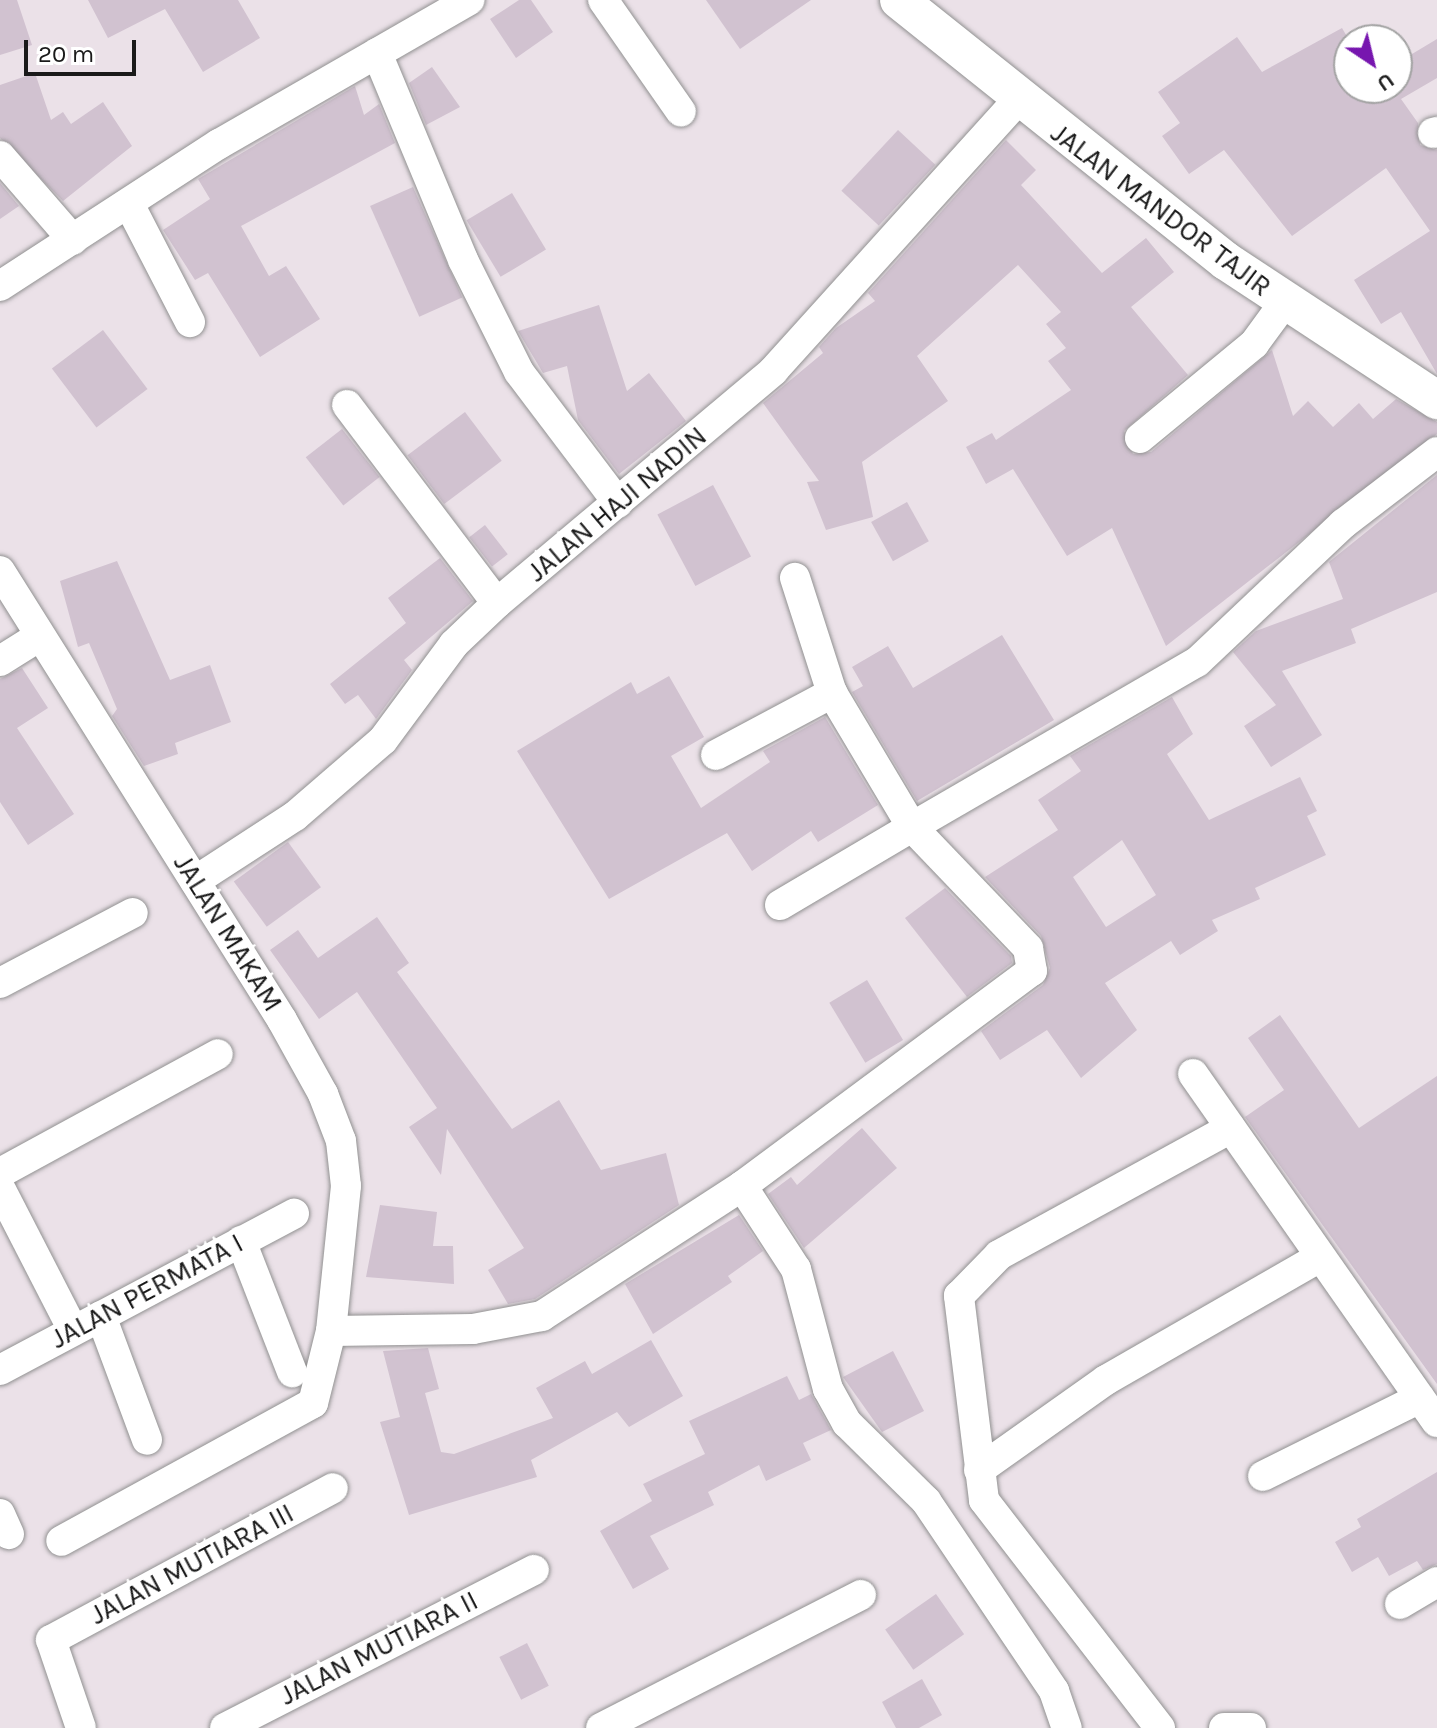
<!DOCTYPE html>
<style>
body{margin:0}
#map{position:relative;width:1437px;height:1728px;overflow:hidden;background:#ebe1e8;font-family:Karla,sans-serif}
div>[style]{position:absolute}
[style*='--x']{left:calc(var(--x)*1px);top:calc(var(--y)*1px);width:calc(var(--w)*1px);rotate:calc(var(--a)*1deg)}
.building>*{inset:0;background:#d1c2d0;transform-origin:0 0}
.roads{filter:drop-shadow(0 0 2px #919191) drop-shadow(0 0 2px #919191)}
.minor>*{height:30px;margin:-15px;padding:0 15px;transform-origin:15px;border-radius:15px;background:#fff}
.tertiary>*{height:38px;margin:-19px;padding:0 19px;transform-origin:19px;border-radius:19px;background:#fff}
span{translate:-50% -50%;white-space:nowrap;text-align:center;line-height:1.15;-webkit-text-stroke:8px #fff;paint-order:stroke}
.street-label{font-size:28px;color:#1a1a1a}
.north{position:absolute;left:1333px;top:24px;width:80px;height:80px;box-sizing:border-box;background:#fff;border:2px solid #a3a3a3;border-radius:50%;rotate:145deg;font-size:22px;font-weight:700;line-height:32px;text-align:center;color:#1a1a1a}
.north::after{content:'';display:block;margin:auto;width:28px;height:36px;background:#7716af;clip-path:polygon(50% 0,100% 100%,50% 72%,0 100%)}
.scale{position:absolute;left:24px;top:40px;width:112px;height:36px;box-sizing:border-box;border:4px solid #1a1a1a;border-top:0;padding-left:10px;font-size:24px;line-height:28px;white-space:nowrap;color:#1a1a1a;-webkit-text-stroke:6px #fff;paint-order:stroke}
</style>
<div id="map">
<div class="building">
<div style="clip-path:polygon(0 0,17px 0,32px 45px,0 55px)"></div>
<div style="clip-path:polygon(88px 0,238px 0,260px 38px,203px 72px,165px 9px,108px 38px)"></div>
<div style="clip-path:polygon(519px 0,531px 0,553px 32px,516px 58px,490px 19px)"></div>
<div style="clip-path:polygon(706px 0,811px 0,740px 49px)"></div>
<div style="clip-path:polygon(1342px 28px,1349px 40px,1349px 88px,1397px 88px,1397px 63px,1437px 39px,1437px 78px,1401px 99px,1418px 123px,1420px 145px,1437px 150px,1437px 374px,1401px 312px,1381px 324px,1354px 280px,1430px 231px,1386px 168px,1292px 236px,1224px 150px,1189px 174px,1162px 136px,1180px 123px,1158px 92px,1237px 37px,1262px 72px)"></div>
<div style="clip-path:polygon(432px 67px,460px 107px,426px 125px,409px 83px)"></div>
<div style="clip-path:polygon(35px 73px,51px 120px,63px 112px,71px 124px,103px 102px,132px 146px,63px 201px,0 138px,0 85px)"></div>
<div style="clip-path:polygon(355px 86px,364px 115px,379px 104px,395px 143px,241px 226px,269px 276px,286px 266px,320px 319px,260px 357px,208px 273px,195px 280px,163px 230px,210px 199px,198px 179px)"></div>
<div style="left:898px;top:130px;width:51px;height:83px;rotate:43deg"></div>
<div style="clip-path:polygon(1006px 140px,1036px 170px,1021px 185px,1102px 273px,1146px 238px,1174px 272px,1131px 307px,1188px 375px,1124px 431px,1133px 454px,1151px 452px,1272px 350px,1293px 416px,1308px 401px,1333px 427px,1359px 403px,1373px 419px,1396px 399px,1437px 422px,1437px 434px,1166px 646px,1112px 528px,1067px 556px,1013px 469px,986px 484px,966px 447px,992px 433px,996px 440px,1071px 390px,1048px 361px,1066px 348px,1046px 324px,1061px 312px,1018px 265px,917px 356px,948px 401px,862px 462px,873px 517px,826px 530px,807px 482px,819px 481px,763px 403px,823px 353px,819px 347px,836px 328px,875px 301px,868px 293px)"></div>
<div style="clip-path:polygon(0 183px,19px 206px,0 219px)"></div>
<div style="left:413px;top:187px;width:121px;height:47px;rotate:66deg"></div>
<div style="left:512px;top:193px;width:66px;height:53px;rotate:59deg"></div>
<div style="clip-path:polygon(599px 305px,627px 391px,649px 373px,686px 421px,619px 474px,578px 420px,567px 366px,543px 373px,518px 331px)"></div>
<div style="left:103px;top:330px;width:74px;height:64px;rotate:53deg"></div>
<div style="left:465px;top:412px;width:61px;height:72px;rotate:53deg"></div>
<div style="left:342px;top:429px;width:61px;height:46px;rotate:52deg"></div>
<div style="clip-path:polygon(1437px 475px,1437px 592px,1351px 629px,1356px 643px,1282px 671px,1322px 735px,1271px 767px,1244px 726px,1276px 705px,1233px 652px,1256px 631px,1343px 599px,1329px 562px)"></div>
<div style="left:713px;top:485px;width:81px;height:63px;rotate:62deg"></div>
<div style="left:907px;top:502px;width:45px;height:41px;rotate:61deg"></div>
<div style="left:485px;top:525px;width:37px;height:20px;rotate:52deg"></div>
<div style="clip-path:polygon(440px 558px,473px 601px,404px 660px,412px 670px,376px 719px,358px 695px,345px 704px,330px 684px,406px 623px,388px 598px)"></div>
<div style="clip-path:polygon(117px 561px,170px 680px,210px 665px,231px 722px,175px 743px,178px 754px,144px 766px,112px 716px,117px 709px,89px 643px,78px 647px,60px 581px)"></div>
<div style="clip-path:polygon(1002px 635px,1054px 720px,917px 801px,852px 692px,863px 686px,852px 667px,888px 646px,913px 688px)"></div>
<div style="clip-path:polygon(22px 668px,48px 708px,17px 728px,74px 814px,28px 845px,0 802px,0 679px)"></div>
<div style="clip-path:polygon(669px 676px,704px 737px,671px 756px,701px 808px,770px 762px,763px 751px,825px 717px,878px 805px,818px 842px,811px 831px,752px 871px,727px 833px,609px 899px,517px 751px,631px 682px,637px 694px)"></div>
<div style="clip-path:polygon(evenodd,1172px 697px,1193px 734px,1167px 754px,1209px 820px,1300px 777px,1317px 811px,1307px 816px,1326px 855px,1255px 888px,1260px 899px,1212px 920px,1218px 931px,1180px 955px,1171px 941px,1105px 983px,1137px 1030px,1081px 1078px,1047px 1030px,1000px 1060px,981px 1031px,1043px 985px,1050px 968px,1041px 936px,985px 877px,1058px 830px,1038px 800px,1081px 771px,1070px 756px,1172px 697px,1122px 840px,1156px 895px,1106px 927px,1073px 877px,1122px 840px)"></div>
<div style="left:288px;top:842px;width:56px;height:67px;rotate:54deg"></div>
<div style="clip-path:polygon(945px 888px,1011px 956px,1012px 963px,967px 997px,905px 918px)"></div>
<div style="clip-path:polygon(377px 917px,409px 963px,397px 972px,512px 1129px,559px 1100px,601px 1170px,666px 1153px,679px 1205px,535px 1299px,508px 1304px,488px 1270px,524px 1248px,447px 1129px,441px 1175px,409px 1127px,437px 1108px,357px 992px,319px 1019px,270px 950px,298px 930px,318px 958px)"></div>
<div style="left:867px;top:980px;width:70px;height:44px;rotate:59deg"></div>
<div style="clip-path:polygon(1280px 1015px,1359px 1128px,1437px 1076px,1437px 1384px,1245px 1117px,1284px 1090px,1248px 1038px)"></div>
<div style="clip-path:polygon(862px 1128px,897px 1168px,804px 1248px,768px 1194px,791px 1177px,797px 1185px)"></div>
<div style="clip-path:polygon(380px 1205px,437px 1212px,433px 1246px,453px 1246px,454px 1284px,366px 1277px)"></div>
<div style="clip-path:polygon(739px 1215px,763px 1251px,728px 1276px,732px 1282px,653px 1334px,625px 1284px)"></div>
<div style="clip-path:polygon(651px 1340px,683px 1396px,629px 1427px,617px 1412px,531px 1460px,537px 1477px,409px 1515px,380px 1422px,400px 1417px,383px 1351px,428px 1348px,439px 1389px,425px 1393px,441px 1452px,454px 1454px,553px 1418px,536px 1388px,585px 1361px,592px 1374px)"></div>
<div style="clip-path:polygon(893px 1351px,924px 1411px,882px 1432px,843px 1377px)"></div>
<div style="clip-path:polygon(787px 1376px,799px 1400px,811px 1394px,831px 1430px,803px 1443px,811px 1460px,766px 1481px,759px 1465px,708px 1492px,714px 1505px,650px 1536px,669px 1569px,633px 1589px,600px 1531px,652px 1501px,643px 1484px,705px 1454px,689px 1421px)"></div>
<div style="clip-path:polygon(1437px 1472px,1437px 1564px,1423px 1570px,1417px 1561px,1389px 1576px,1378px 1557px,1352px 1572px,1335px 1542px,1361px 1527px,1357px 1519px)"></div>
<div style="left:936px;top:1594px;width:49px;height:62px;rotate:55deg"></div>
<div style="left:527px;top:1643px;width:48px;height:31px;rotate:63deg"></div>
<div style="clip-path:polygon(922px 1679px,942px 1715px,919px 1728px,896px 1728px,882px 1702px)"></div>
</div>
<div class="roads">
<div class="minor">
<div style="--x:603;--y:0;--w:136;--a:55.1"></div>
<div style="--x:377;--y:53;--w:224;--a:67.4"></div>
<div style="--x:463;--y:260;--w:125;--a:63.4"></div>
<div style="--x:519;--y:372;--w:164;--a:52.9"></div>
<div style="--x:1433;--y:133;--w:4;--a:-14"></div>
<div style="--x:0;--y:156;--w:111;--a:49"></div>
<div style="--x:129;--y:204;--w:133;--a:62.7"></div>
<div style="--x:0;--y:286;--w:261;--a:-33"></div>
<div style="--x:219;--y:144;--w:289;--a:-29.9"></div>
<div style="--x:347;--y:405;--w:248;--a:52.9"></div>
<div style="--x:1140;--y:438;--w:148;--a:-39.5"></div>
<div style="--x:1254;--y:344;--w:51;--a:-53.8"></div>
<div style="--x:0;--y:571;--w:530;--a:57.87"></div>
<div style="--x:282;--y:1020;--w:85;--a:61"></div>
<div style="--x:323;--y:1094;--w:50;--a:69"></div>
<div style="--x:341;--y:1141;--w:45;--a:83.7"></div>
<div style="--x:346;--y:1186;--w:146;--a:95.9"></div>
<div style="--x:331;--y:1331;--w:74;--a:104"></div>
<div style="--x:313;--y:1403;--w:287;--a:151.3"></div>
<div style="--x:0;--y:661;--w:47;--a:-32"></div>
<div style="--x:716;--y:755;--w:132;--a:-28.1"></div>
<div style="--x:195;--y:881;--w:119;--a:-33"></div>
<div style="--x:295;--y:816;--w:116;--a:-40.8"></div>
<div style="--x:383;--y:740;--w:119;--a:-53.5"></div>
<div style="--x:454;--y:644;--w:59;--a:-43.6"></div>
<div style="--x:497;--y:603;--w:361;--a:-40"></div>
<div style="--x:773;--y:371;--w:365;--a:-47.9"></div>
<div style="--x:780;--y:905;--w:153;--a:-30.6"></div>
<div style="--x:912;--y:827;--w:156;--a:-120.8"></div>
<div style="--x:832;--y:693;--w:121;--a:-107.8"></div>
<div style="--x:0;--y:983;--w:150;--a:-27.8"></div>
<div style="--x:1193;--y:1074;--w:425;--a:55"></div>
<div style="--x:0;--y:1173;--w:248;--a:-28.6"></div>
<div style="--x:742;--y:1186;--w:99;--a:57"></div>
<div style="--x:796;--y:1269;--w:124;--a:75.1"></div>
<div style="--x:828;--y:1389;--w:39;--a:61"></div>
<div style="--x:847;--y:1423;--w:111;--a:44.6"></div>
<div style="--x:926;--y:1501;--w:229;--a:56"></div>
<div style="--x:1054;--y:1691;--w:39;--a:71"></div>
<div style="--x:0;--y:1188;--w:160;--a:62.8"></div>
<div style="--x:241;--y:1241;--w:141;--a:68.7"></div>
<div style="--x:101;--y:1316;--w:132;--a:69.6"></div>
<div style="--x:331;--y:1331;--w:142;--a:-0.8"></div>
<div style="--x:473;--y:1329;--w:70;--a:-10.7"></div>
<div style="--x:542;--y:1316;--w:239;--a:-33"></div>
<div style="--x:742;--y:1186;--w:361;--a:-36.6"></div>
<div style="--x:1032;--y:971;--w:23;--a:-100"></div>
<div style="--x:1028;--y:948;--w:168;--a:-133.8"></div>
<div style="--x:912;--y:827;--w:329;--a:-30.1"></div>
<div style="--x:1197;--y:662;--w:201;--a:-43.4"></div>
<div style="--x:1343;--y:524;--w:118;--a:-37.5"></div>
<div style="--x:0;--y:1370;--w:333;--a:-28"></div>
<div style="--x:979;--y:1470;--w:156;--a:-35.3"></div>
<div style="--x:1106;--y:1380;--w:247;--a:-29.9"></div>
<div style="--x:1263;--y:1476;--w:175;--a:-26.4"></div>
<div style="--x:0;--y:1514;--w:22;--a:66"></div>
<div style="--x:1400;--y:1604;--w:43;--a:-30.7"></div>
<div style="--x:81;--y:1728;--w:93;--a:-108.8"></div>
<div style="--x:51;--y:1640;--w:320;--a:-28.3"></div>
<div style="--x:225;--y:1728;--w:347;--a:-27.1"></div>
<div style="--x:601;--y:1728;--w:292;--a:-27.1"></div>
<div style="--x:1160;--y:1728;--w:288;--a:-127.7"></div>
<div style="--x:984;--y:1500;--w:206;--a:-97"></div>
<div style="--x:959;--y:1296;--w:57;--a:-45.7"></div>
<div style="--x:999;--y:1255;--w:264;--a:-28.7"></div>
<div style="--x:1224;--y:1728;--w:27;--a:0"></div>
</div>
<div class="tertiary">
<div style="--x:899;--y:0;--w:418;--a:38.6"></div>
<div style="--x:1226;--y:261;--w:253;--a:33.4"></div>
</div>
</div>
<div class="street-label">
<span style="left:1161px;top:210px;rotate:37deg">JALAN MANDOR TAJIR</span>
<span style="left:617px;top:504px;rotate:-40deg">JALAN HAJI NADIN</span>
<span style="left:228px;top:933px;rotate:58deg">JALAN MAKAM</span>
<span style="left:147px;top:1291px;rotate:-28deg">JALAN PERMATA I</span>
<span style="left:192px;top:1564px;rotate:-28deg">JALAN MUTIARA III</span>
<span style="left:379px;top:1648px;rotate:-27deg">JALAN MUTIARA II</span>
</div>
<div class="north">U</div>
<div class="scale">20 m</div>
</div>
